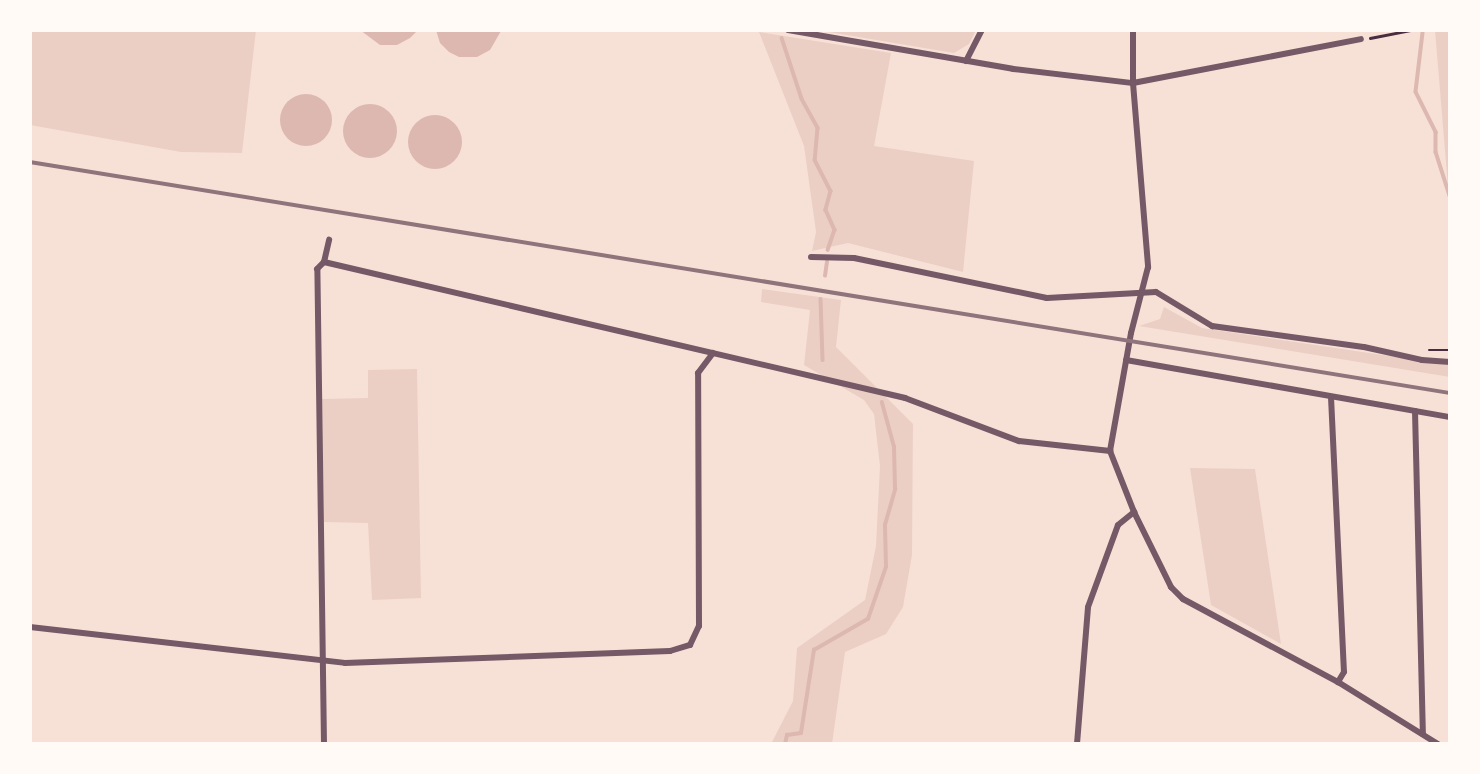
<!DOCTYPE html>
<style>
body{margin:0}
#map{position:relative;width:1480px;height:774px;overflow:hidden;background:#f7e1d7;font-family:"DM Sans",sans-serif}
div>[style]{position:absolute}
[style*='--x']{left:calc(var(--x)*1px);top:calc(var(--y)*1px);width:calc(var(--w)*1px);rotate:calc(var(--a)*1deg)}
.green>*{inset:0;background:#ebcfc5}
.water>*{inset:0;background:#dcb8b0}
.round{border-radius:50%}
.stream>*{height:3.5px;margin:-1.75px;padding:0 1.75px;transform-origin:1.75px;border-radius:1.75px;background:#dcb8b0}
.path>*{height:2.5px;margin:-1.25px;padding:0 1.25px;transform-origin:1.25px;border-radius:1.25px;background:#4a2c40}
.minor>*{height:6px;margin:-3px;padding:0 3px;transform-origin:3px;border-radius:3px;background:#755966}
.rail>*{height:3.5px;margin:-1.75px;padding:0 1.75px;transform-origin:1.75px;border-radius:1.75px;background:#8f747c}
span{translate:-50% -50%;white-space:nowrap;text-align:center;line-height:1.15;-webkit-text-stroke:6px #fffaf5;paint-order:stroke}
.frame{position:absolute;inset:0;border:32px solid #fffaf5;pointer-events:none}
</style>
<div id="map">
<div class="green">
<div style="clip-path:polygon(30px 30px,256px 30px,242px 153px,181px 152px,30px 125px)"></div>
<div style="clip-path:polygon(816px 30px,976px 30px,969px 44px,954px 53px)"></div>
<div style="clip-path:polygon(1435px 30px,1450px 30px,1450px 186px,1448px 187px)"></div>
<div style="clip-path:polygon(759px 32px,891px 53px,874px 146px,974px 161px,963px 272px,848px 243px,812px 251px,816px 232px,804px 146px)"></div>
<div style="clip-path:polygon(762px 289px,841px 300px,836px 347px,913px 424px,912px 555px,903px 607px,886px 634px,845px 652px,832px 744px,771px 744px,793px 701px,797px 648px,865px 600px,876px 546px,880px 466px,874px 414px,864px 400px,804px 365px,810px 310px,761px 302px)"></div>
<div style="clip-path:polygon(1164px 307px,1202px 328px,1450px 365px,1450px 377px,1139px 326px,1160px 319px)"></div>
<div style="clip-path:polygon(417px 369px,421px 598px,372px 600px,368px 523px,324px 522px,322px 399px,368px 398px,368px 370px)"></div>
<div style="clip-path:polygon(1190px 468px,1255px 469px,1281px 644px,1211px 605px)"></div>
</div>
<div class="water">
<div style="clip-path:polygon(360px 30px,418px 30px,410px 38px,397px 45px,380px 45px)"></div>
<div style="clip-path:polygon(436px 30px,501px 30px,501px 31px,490px 50px,477px 57px,459px 57px,449px 52px,440px 43px)"></div>
<div class="round" style="left:280px;top:94px;width:52px;height:52px"></div>
<div class="round" style="left:343px;top:104px;width:54px;height:54px"></div>
<div class="round" style="left:408px;top:115px;width:54px;height:54px"></div>
</div>
<div class="stream">
<div style="--x:1423;--y:33;--w:59;--a:96.8"></div>
<div style="--x:1416;--y:92;--w:45;--a:63.4"></div>
<div style="--x:1436;--y:132;--w:20;--a:90"></div>
<div style="--x:1436;--y:152;--w:46;--a:72.3"></div>
<div style="--x:782;--y:38;--w:64;--a:71.8"></div>
<div style="--x:802;--y:99;--w:33;--a:61"></div>
<div style="--x:818;--y:128;--w:32;--a:95"></div>
<div style="--x:815;--y:160;--w:35;--a:63"></div>
<div style="--x:831;--y:191;--w:20;--a:105"></div>
<div style="--x:826;--y:210;--w:22;--a:66"></div>
<div style="--x:835;--y:230;--w:21;--a:109"></div>
<div style="--x:825;--y:276;--w:14;--a:-82"></div>
<div style="--x:821;--y:299;--w:61;--a:88.1"></div>
<div style="--x:785;--y:744;--w:9;--a:-77"></div>
<div style="--x:787;--y:735;--w:14;--a:-8"></div>
<div style="--x:801;--y:733;--w:84;--a:-81.1"></div>
<div style="--x:814;--y:650;--w:62;--a:-29.9"></div>
<div style="--x:868;--y:619;--w:55;--a:-70.9"></div>
<div style="--x:886;--y:567;--w:42;--a:-91.4"></div>
<div style="--x:885;--y:525;--w:37;--a:-74"></div>
<div style="--x:895;--y:489;--w:42;--a:-91.4"></div>
<div style="--x:894;--y:447;--w:46;--a:-105.3"></div>
</div>
<div class="path">
<div style="--x:1370;--y:38;--w:42;--a:-11"></div>
<div style="--x:1429;--y:350;--w:21;--a:0"></div>
</div>
<div class="minor">
<div style="--x:788;--y:30;--w:228;--a:9.8"></div>
<div style="--x:1013;--y:69;--w:121;--a:6.7"></div>
<div style="--x:1133;--y:83;--w:232;--a:-10.9"></div>
<div style="--x:1133;--y:30;--w:53;--a:90"></div>
<div style="--x:1133;--y:83;--w:185;--a:85.3"></div>
<div style="--x:1148;--y:267;--w:68;--a:104.4"></div>
<div style="--x:1131;--y:333;--w:120;--a:100.1"></div>
<div style="--x:1110;--y:451;--w:66;--a:68.5"></div>
<div style="--x:1134;--y:512;--w:84;--a:63.7"></div>
<div style="--x:1171;--y:587;--w:17;--a:45"></div>
<div style="--x:1183;--y:599;--w:176;--a:28.2"></div>
<div style="--x:1338;--y:682;--w:118;--a:31.8"></div>
<div style="--x:966;--y:61;--w:35;--a:-63"></div>
<div style="--x:811;--y:257;--w:43;--a:1.3"></div>
<div style="--x:854;--y:258;--w:197;--a:11.7"></div>
<div style="--x:1047;--y:298;--w:109;--a:-3.2"></div>
<div style="--x:1156;--y:292;--w:66;--a:31.3"></div>
<div style="--x:1212;--y:326;--w:153;--a:7.9"></div>
<div style="--x:1364;--y:347;--w:59;--a:12.6"></div>
<div style="--x:1422;--y:360;--w:28;--a:4"></div>
<div style="--x:324;--y:262;--w:597;--a:13.17"></div>
<div style="--x:905;--y:398;--w:122;--a:20.7"></div>
<div style="--x:1019;--y:441;--w:92;--a:6.3"></div>
<div style="--x:1126;--y:360;--w:329;--a:10"></div>
<div style="--x:1331;--y:397;--w:275;--a:87.3"></div>
<div style="--x:1344;--y:672;--w:12;--a:121"></div>
<div style="--x:1415;--y:411;--w:323;--a:88.6"></div>
<div style="--x:30;--y:627;--w:317;--a:6.5"></div>
<div style="--x:345;--y:663;--w:325;--a:-2.1"></div>
<div style="--x:670;--y:651;--w:21;--a:-17"></div>
<div style="--x:690;--y:645;--w:21;--a:-65"></div>
<div style="--x:699;--y:626;--w:253;--a:-90.2"></div>
<div style="--x:698;--y:373;--w:25;--a:-53"></div>
<div style="--x:324;--y:744;--w:475;--a:-90.8"></div>
<div style="--x:317;--y:269;--w:10;--a:-45"></div>
<div style="--x:324;--y:262;--w:23;--a:-77"></div>
<div style="--x:1077;--y:744;--w:137;--a:-85.4"></div>
<div style="--x:1088;--y:607;--w:87;--a:-69.9"></div>
<div style="--x:1118;--y:525;--w:21;--a:-39"></div>
</div>
<div class="rail">
<div style="--x:30;--y:162;--w:1439;--a:9.24"></div>
</div>
<div class="frame"></div>
</div>
